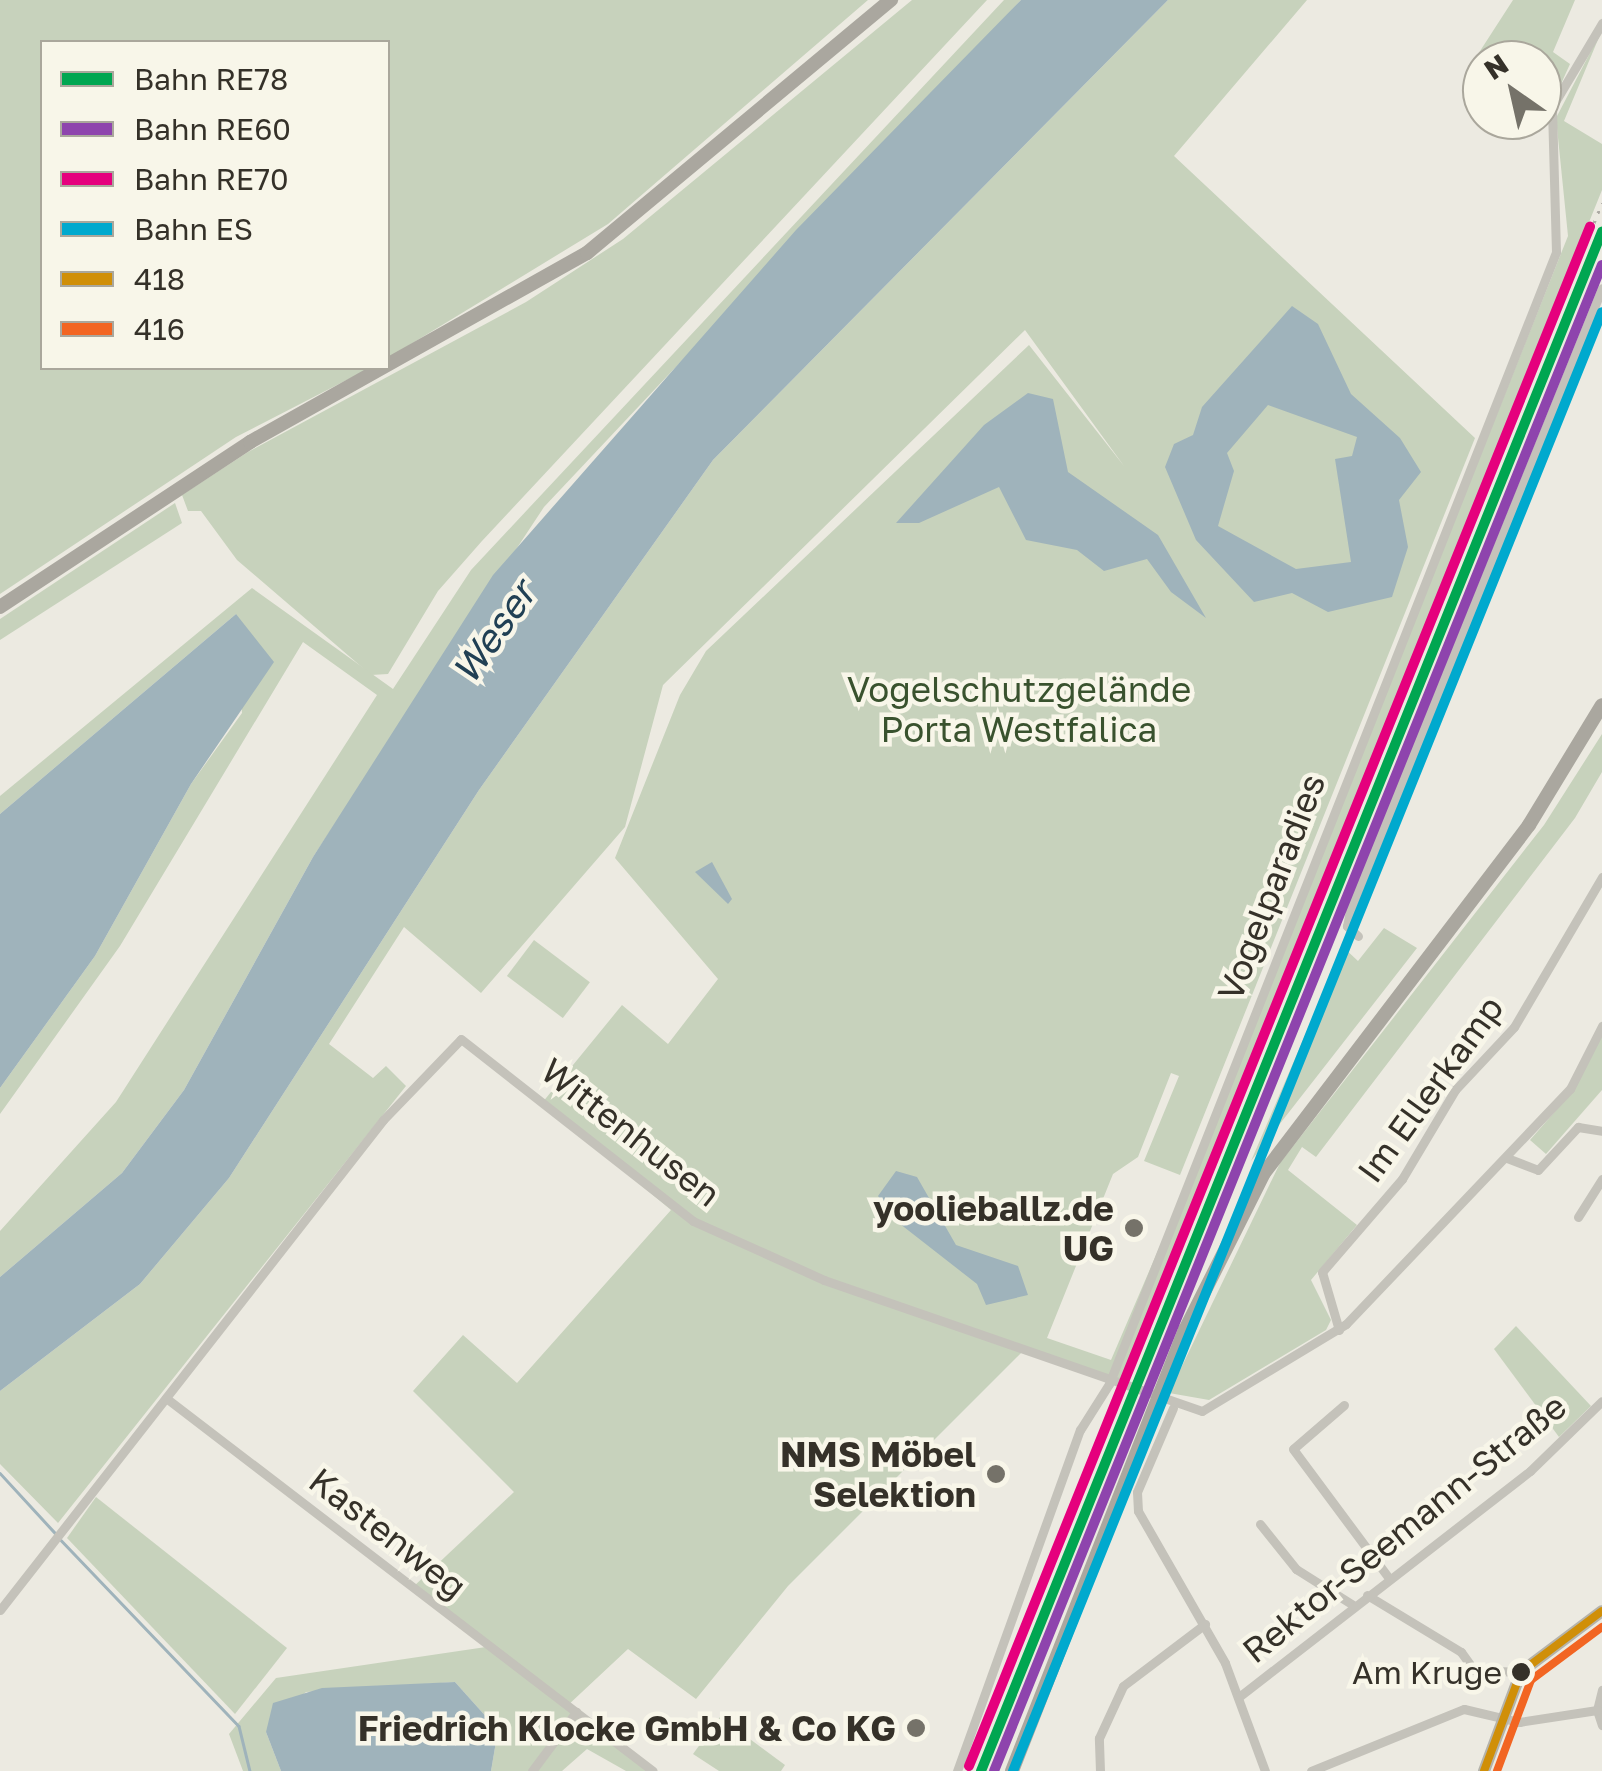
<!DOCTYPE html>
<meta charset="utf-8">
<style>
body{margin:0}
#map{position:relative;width:1602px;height:1771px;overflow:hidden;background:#eceae1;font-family:"Golos Text",sans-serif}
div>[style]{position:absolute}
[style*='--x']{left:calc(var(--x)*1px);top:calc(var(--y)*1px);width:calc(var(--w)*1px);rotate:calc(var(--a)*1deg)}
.green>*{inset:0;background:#c7d2bc;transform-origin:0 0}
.water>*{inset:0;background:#9fb3bb}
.stream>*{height:2.5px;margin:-1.25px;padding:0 1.25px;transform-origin:1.25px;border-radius:1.25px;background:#9fb3bb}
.street>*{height:9px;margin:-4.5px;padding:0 4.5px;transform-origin:4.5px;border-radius:4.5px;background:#c4c2ba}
.secondary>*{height:12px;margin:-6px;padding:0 6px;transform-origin:6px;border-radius:6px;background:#b5b3ab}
.primary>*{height:14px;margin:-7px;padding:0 7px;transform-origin:7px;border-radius:7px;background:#aaa79f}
.rail>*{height:2.5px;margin-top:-1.25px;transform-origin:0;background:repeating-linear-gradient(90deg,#adaaa4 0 2.5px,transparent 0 10.5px)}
.bus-1>*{height:8px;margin:-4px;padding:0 4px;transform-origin:4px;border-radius:4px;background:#d08f08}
.bus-2>*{height:8px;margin:-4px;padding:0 4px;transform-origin:4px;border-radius:4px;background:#f26522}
.rail-1>*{height:10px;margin:-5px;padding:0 5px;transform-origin:5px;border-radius:5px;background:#00a651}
.rail-2>*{height:10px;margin:-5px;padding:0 5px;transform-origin:5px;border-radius:5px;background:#8e44ad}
.rail-3>*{height:10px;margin:-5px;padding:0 5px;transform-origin:5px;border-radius:5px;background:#e5007d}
.rail-4>*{height:10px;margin:-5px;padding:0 5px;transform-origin:5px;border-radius:5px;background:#00a9ce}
.dots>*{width:28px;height:28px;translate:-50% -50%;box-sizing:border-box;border:5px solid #f8f6e9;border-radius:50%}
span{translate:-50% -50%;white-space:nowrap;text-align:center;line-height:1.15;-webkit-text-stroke:9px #f8f6e9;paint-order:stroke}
.bus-label{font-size:32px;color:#353129}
.right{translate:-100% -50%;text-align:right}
.park-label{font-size:35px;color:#39522e}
.street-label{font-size:35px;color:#353129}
.poi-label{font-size:35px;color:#353129;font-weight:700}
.water-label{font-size:38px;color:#214054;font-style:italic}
.legend{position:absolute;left:40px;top:40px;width:350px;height:330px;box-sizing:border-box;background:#f8f6e9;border:2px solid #aaa79c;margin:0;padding:12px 18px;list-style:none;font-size:30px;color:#353129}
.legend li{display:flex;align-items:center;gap:20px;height:50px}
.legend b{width:50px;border:2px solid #aaa79c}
.north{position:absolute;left:1462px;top:40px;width:100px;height:100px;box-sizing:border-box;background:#f8f6e9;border:2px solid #aaa79c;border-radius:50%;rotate:326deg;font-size:28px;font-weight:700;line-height:40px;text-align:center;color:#353129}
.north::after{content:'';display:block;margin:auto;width:35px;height:45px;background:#757269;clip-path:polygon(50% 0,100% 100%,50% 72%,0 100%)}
</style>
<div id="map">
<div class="green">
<div style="clip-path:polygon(0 0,868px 0,608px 224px,388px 358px,388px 42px,42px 42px,42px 368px,370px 368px,236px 437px,0 594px)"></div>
<div style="clip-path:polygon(912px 0,987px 0,482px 541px,438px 591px,388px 674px,371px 675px,237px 560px,201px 511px,188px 511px,182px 495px,248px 452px,526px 302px,623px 239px)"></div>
<div style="clip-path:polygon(1004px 0,1021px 0,544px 507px,313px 857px,184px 1090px,122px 1173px,0 1277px,0 1231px,116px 1102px,377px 695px,303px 642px,120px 946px,0 1114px,0 1088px,95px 956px,191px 784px,242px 713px,236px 614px,0 814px,0 796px,252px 588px,393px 689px,471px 570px)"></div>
<div style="clip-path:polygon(1168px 0,1307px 0,1174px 156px,1475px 438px,1180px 1175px,1144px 1161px,1179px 1076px,1171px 1073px,1138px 1157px,1113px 1174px,1047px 1338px,1111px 1360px,1229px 1085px,1568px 236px,1556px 118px,1602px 30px,1564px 121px,1602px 144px,1602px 190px,1122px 1380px,1023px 1351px,788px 1586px,696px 1699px,628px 1649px,566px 1707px,650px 1771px,626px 1771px,587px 1749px,562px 1771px,491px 1771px,498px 1730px,455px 1682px,306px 1692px,266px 1732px,281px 1771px,243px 1771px,229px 1734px,276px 1678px,486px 1647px,412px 1588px,514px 1492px,413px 1391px,463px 1335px,517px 1383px,671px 1210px,542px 1103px,622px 1005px,668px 1044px,718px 979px,615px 858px,680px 695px,706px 651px,1029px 345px,1124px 466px,1025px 330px,663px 685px,625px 827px,481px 993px,404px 927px,329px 1044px,373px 1078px,386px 1066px,406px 1086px,58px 1523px,0 1464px,0 1391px,140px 1284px,229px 1178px,479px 790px,713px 460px)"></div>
<div style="clip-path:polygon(1513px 0,1575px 0,1553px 52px,1570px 64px,1546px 117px,1542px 60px,1482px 60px,1482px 73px,1471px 65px)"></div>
<div style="clip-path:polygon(175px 503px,182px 523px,0 640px,0 619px)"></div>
<div style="clip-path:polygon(1602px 734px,1602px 772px,1575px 818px,1316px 1157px,1302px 1147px,1288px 1170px,1357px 1225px,1311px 1280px,1331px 1320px,1326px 1330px,1209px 1400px,1169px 1393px,1280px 1163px,1544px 825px)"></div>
<div style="clip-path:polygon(1384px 928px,1417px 948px,1251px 1161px,1343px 947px,1358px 961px)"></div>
<div style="left:534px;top:940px;width:70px;height:45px;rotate:37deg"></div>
<div style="clip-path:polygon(1602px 1032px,1602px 1090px,1546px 1154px,1530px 1140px,1573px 1091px)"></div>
<div style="clip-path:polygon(1516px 1326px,1591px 1406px,1559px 1437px,1494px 1349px)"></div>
<div style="clip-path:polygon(96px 1497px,287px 1648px,235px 1714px,67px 1538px)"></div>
<div style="clip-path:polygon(720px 1717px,785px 1765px,781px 1771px,719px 1771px,693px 1754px)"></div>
</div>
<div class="water">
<div style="clip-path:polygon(1021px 0,1168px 0,713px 460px,479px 790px,229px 1178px,140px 1284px,0 1391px,0 1277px,122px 1173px,184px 1090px,313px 857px,493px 575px,796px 230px)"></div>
<div style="clip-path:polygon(evenodd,1292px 306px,1318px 324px,1351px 394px,1400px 438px,1421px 472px,1399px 500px,1408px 547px,1392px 597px,1328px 612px,1292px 593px,1254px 602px,1196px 540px,1165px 467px,1174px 444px,1193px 435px,1202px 407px,1292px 306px,1268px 405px,1357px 437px,1352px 456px,1335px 459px,1351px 562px,1296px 569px,1218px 526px,1234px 471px,1227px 453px,1268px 405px)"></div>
<div style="clip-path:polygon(1028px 393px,1053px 399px,1068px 472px,1158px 535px,1206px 618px,1171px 592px,1147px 559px,1104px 571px,1077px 550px,1026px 540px,999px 487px,919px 523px,896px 523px,984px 425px)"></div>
<div style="clip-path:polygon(236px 614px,274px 662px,191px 784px,95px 956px,0 1088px,0 814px)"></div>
<div style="clip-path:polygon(712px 862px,732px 899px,728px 904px,695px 872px)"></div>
<div style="clip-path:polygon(896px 1171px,917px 1177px,956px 1245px,1018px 1266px,1028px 1295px,986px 1305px,977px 1284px,895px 1220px,878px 1196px)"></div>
<div style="clip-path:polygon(455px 1682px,498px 1730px,491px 1771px,281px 1771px,266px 1732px,273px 1703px,322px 1688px)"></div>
</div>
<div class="stream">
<div style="--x:0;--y:1473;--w:83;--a:47.4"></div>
<div style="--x:61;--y:1540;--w:257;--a:46.3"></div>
<div style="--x:239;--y:1726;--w:46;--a:76.3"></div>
</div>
<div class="street">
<div style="--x:1358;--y:936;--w:15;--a:-138"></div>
<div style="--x:1347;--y:926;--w:16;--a:-79"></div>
<div style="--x:1350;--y:910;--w:671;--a:-67.94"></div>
<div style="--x:1507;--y:1158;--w:33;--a:21"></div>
<div style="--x:1538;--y:1170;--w:59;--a:-47.1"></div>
<div style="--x:1578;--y:1127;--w:24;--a:9"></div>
<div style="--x:1578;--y:1217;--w:45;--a:-57.7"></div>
<div style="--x:1339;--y:1330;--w:60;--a:-106.3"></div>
<div style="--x:1322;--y:1272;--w:123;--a:-49.3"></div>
<div style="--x:1402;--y:1179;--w:104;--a:-59.2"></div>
<div style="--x:1455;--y:1090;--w:86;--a:-46.9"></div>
<div style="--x:1514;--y:1027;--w:174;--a:-59.6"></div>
<div style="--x:166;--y:1398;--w:613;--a:37.45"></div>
<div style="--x:1344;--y:1405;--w:67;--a:139.2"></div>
<div style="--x:1293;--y:1449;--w:159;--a:53.4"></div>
<div style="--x:1173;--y:1408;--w:91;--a:113.2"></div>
<div style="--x:1137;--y:1492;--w:19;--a:87"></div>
<div style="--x:1138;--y:1511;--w:175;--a:60.2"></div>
<div style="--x:1225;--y:1663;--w:115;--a:69.7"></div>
<div style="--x:1260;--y:1524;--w:58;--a:51.3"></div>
<div style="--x:1296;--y:1569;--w:67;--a:32.3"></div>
<div style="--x:1367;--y:1595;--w:110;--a:31.2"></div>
<div style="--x:1461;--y:1652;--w:22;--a:54"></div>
<div style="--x:1474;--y:1670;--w:47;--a:2.4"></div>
<div style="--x:0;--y:1610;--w:622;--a:-51.99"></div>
<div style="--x:383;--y:1120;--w:112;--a:-46.1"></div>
<div style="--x:461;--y:1039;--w:295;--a:38.1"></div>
<div style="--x:693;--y:1221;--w:144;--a:24.2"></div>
<div style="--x:824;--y:1280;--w:400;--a:19.1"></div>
<div style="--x:1202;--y:1411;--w:168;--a:-31.1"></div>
<div style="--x:1346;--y:1324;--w:325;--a:-46.4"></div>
<div style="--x:1570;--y:1089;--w:71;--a:-63.1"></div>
<div style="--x:1240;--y:1696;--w:367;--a:-37.8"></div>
<div style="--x:1530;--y:1471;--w:100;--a:-44.2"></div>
<div style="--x:1597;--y:1710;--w:21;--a:-76"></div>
<div style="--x:1597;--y:1710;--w:16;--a:72"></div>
<div style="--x:532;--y:1771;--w:74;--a:-53.3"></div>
<div style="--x:957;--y:1771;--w:363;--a:-70.2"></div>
<div style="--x:1080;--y:1430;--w:54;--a:-57.8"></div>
<div style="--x:1109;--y:1384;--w:1217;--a:-68.45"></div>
<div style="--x:1556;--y:252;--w:145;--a:-91.6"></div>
<div style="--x:1552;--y:107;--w:98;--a:-59.2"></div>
<div style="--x:1100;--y:1771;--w:33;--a:-92"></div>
<div style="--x:1099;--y:1738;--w:57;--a:-65.2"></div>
<div style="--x:1123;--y:1686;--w:103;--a:-37.1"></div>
<div style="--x:1311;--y:1771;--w:165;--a:-22.1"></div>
<div style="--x:1464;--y:1709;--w:57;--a:13.3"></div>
<div style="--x:1519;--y:1722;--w:79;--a:-8.7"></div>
</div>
<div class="secondary">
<div style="--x:1484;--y:1771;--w:106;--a:-69.5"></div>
<div style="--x:1521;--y:1672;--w:101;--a:-37"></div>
</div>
<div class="primary">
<div style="--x:0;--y:607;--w:300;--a:-33.4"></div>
<div style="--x:250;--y:442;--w:386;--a:-29.3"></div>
<div style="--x:587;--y:253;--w:396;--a:-39.8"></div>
<div style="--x:1012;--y:1771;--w:474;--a:-68.6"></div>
<div style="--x:1185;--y:1330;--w:176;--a:-63.3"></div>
<div style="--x:1264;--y:1173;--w:437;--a:-52.7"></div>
<div style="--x:1529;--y:825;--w:140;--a:-58.7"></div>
</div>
<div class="rail">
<div style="--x:969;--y:1771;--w:1691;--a:-68.02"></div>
</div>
<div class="bus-1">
<div style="--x:1484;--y:1771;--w:106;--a:-69.5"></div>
<div style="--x:1521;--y:1672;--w:101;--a:-37"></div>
</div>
<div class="bus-2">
<div style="--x:1497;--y:1771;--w:97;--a:-69.5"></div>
<div style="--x:1531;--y:1680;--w:89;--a:-36.7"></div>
</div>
<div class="rail-1">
<div style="--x:981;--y:1771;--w:1660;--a:-68.03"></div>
</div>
<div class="rail-2">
<div style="--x:994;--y:1771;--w:1624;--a:-68.02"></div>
</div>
<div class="rail-3">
<div style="--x:969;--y:1766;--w:1660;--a:-68.03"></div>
</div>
<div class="rail-4">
<div style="--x:1013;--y:1771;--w:1573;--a:-68.02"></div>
</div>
<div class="dots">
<div style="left:1134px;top:1228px;background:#757269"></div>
<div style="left:996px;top:1474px;background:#757269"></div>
<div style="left:1521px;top:1672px;background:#353129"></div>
<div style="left:916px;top:1728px;background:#757269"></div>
</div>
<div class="bus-label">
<span class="right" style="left:1502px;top:1672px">Am Kruge</span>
</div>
<div class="park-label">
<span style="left:1019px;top:709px">Vogelschutzgelände<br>Porta Westfalica</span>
</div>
<div class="street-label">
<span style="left:1271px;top:887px;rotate:-69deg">Vogelparadies</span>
<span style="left:1430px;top:1089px;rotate:-54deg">Im Ellerkamp</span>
<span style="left:631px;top:1132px;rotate:38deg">Wittenhusen</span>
<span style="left:1404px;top:1528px;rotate:-39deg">Rektor-Seemann-Straße</span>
<span style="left:388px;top:1533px;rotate:38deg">Kastenweg</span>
</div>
<div class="poi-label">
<span class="right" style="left:1114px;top:1228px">yoolieballz.de<br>UG</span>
<span class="right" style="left:976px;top:1474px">NMS Möbel<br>Selektion</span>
<span class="right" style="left:896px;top:1728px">Friedrich Klocke GmbH &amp; Co KG</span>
</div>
<div class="water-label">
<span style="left:493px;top:632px;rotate:-55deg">Weser</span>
</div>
<ul class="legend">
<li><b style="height:12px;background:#00a651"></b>Bahn RE78</li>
<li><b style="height:12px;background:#8e44ad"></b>Bahn RE60</li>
<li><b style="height:12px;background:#e5007d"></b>Bahn RE70</li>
<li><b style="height:12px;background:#00a9ce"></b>Bahn ES</li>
<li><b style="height:12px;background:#d08f08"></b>418</li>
<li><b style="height:12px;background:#f26522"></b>416</li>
</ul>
<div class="north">N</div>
</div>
